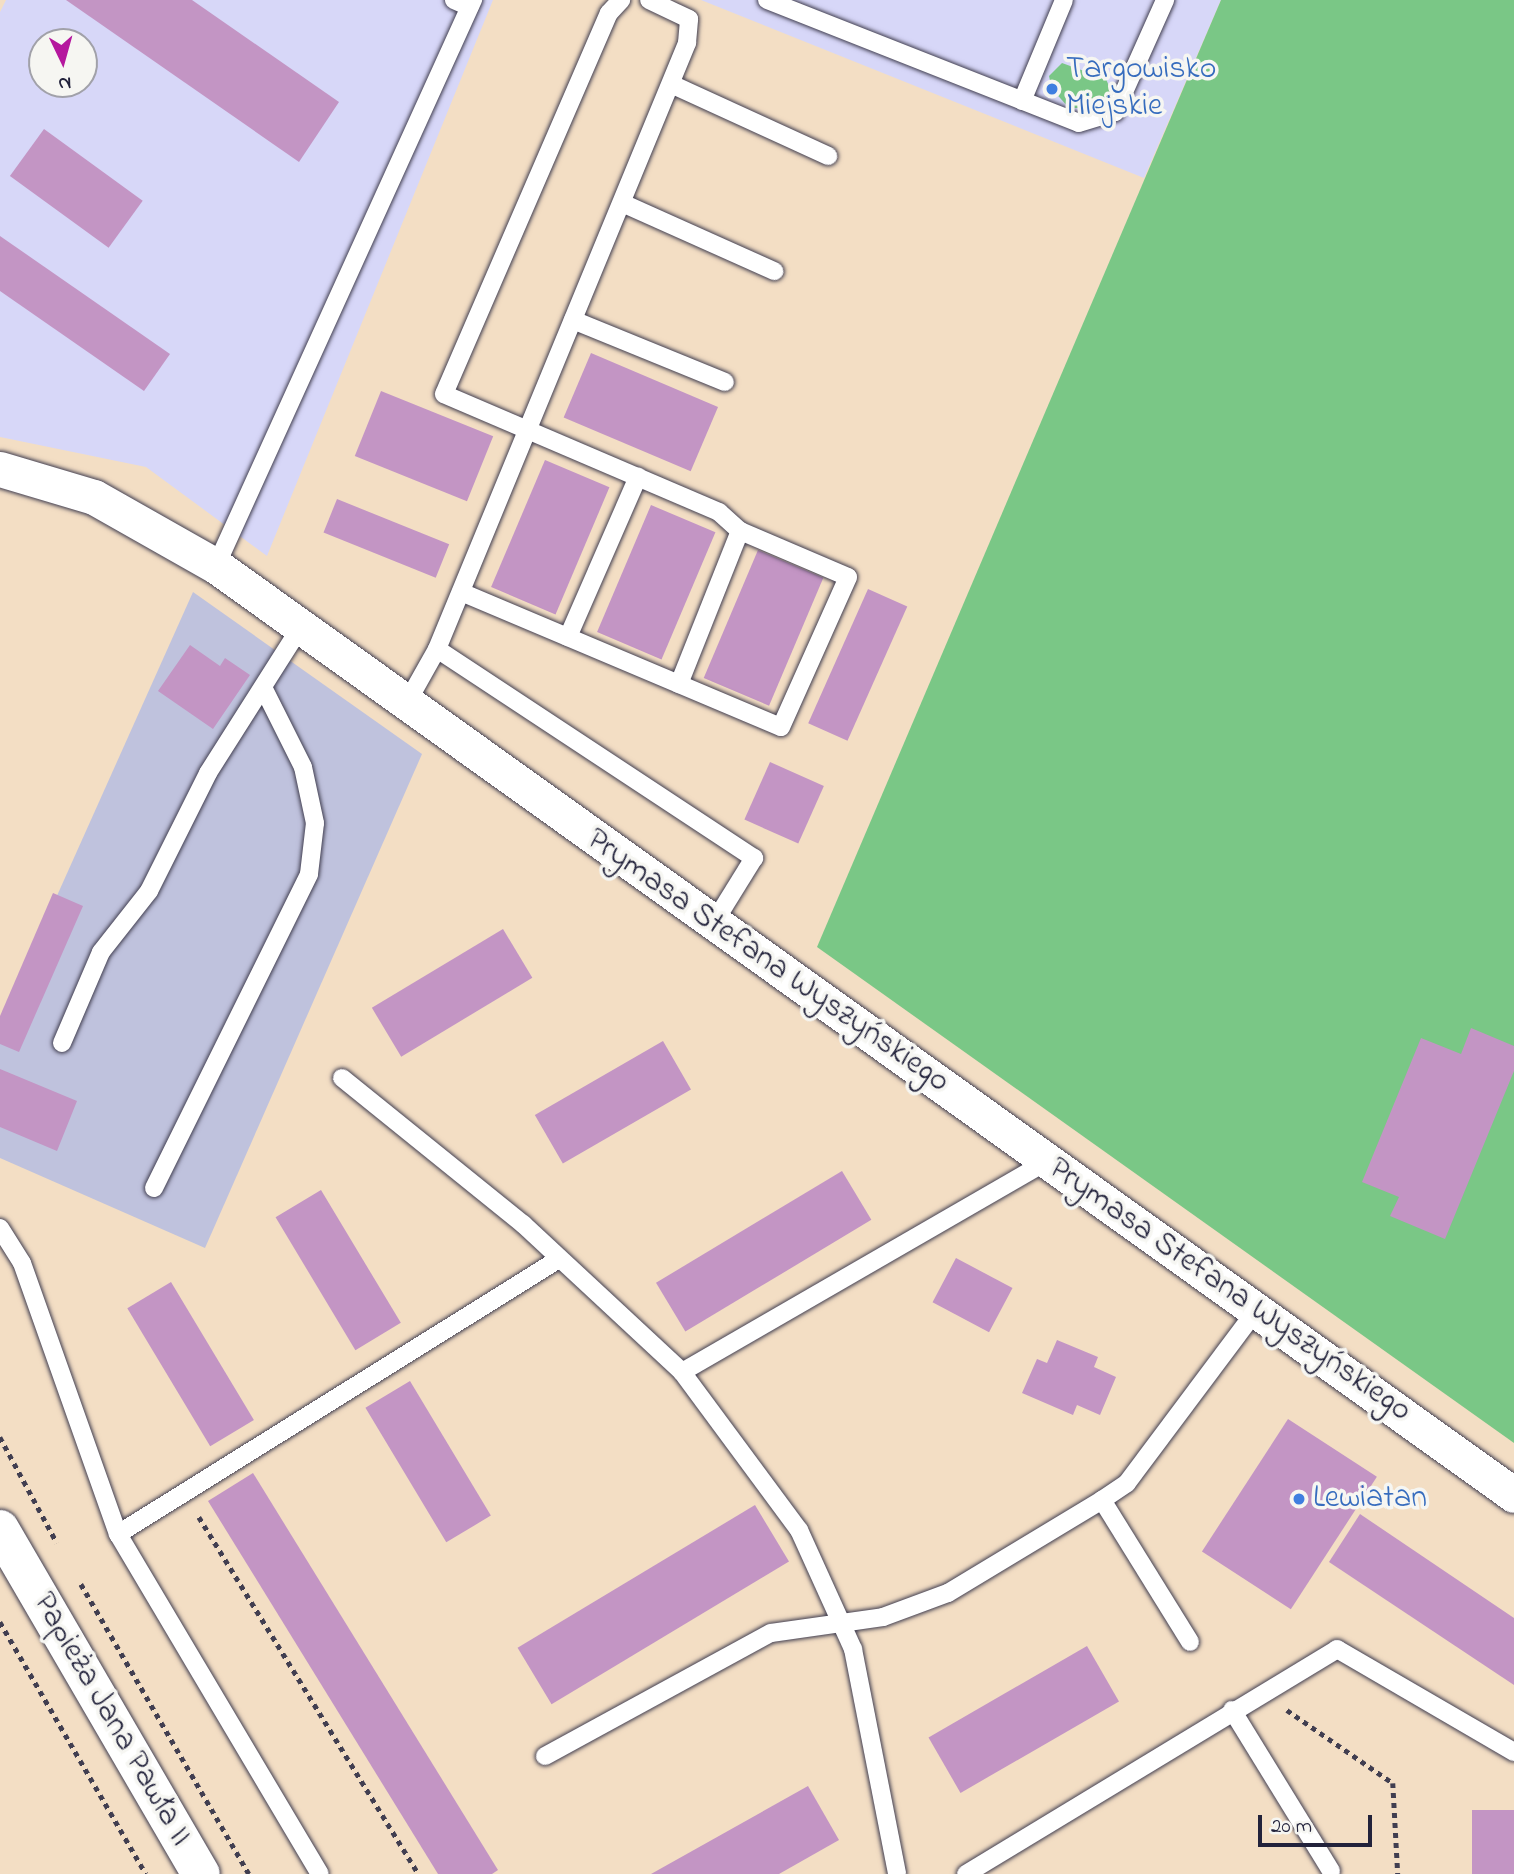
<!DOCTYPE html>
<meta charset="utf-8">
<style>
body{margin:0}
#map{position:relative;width:1514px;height:1874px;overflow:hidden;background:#f3dec4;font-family:"Indie Flower",sans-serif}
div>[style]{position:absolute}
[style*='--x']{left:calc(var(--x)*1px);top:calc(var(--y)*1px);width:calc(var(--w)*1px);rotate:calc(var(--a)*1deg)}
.built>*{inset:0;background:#d7d7f8}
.industrial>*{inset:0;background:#bfc2dd}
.green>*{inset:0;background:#7ac786}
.building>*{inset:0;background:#c395c4;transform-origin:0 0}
.path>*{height:4.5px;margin-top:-2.25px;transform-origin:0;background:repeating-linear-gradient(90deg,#413e50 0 5px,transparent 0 10px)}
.roads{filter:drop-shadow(0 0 2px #413e50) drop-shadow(0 0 2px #413e50)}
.service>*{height:18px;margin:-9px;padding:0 9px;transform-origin:9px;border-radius:9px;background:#fff}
.minor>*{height:35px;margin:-17.5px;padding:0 17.5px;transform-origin:17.5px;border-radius:17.5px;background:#fff}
.tertiary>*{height:38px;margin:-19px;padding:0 19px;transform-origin:19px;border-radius:19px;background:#fff}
.dots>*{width:19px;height:19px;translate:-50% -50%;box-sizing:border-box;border:4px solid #f6f6f2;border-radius:50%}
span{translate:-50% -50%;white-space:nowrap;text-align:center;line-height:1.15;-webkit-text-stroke:7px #f6f6f2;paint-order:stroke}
.shop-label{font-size:32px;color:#366cbe}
.left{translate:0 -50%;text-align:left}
.street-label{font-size:32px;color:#22223b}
.north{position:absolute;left:28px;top:28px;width:70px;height:70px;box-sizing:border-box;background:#f6f6f2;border:2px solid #a1a1a9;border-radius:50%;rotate:175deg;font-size:19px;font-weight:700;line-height:28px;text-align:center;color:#22223b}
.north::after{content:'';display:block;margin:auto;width:24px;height:32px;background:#b5179e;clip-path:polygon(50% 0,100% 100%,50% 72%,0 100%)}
.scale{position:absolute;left:1258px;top:1815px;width:114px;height:32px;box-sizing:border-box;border:4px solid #22223b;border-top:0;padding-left:9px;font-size:21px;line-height:24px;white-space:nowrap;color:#22223b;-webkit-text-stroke:5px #f6f6f2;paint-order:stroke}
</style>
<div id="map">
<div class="built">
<div style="clip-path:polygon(evenodd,6px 0,493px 0,267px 556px,146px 467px,0 437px,0 12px,6px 0,42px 42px,84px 42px,84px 84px,42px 84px,42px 42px)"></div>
<div style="clip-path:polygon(701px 0,1221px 0,1144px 178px)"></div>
</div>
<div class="industrial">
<div style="clip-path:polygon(193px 592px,422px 754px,205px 1248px,0 1158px,0 1023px)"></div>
</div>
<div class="green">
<div style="clip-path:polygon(1221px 0,1514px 0,1514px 1443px,817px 947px)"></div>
<div style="clip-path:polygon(1062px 63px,1106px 79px,1111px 91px,1098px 108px,1069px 108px,1052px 89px,1049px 76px)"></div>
</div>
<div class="building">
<div style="clip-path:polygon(66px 0,192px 0,339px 102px,299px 162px)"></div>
<div style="left:44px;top:129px;width:122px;height:58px;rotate:36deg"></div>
<div style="clip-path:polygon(0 236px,170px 354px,144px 391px,0 291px)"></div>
<div style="left:591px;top:353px;width:138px;height:70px;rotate:23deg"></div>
<div style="left:381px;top:391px;width:121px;height:70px;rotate:22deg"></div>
<div style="left:545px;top:460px;width:70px;height:138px;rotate:23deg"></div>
<div style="left:337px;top:499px;width:121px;height:36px;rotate:22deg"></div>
<div style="left:651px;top:505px;width:70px;height:138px;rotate:23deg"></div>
<div style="left:758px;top:550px;width:71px;height:139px;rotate:23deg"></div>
<div style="left:868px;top:589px;width:43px;height:147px;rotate:24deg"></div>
<div style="clip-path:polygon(190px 645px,220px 666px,225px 658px,250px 675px,213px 729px,158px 691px)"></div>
<div style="left:770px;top:762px;width:59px;height:63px;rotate:24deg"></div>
<div style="clip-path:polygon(53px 893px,83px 906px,19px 1052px,0 1044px,0 1016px)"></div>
<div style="left:503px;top:929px;width:57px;height:153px;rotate:59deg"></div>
<div style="clip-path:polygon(1471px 1028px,1514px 1046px,1514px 1071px,1445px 1239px,1390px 1216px,1399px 1197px,1362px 1182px,1421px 1038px,1461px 1054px)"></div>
<div style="left:663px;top:1041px;width:56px;height:148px;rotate:60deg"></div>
<div style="clip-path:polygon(0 1069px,77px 1101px,57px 1151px,0 1127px)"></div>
<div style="left:842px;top:1171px;width:57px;height:217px;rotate:59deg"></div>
<div style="left:321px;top:1190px;width:155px;height:53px;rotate:59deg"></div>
<div style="left:956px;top:1258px;width:64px;height:50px;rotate:28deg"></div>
<div style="left:171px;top:1282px;width:161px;height:51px;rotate:59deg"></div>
<div style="clip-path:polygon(1057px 1340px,1098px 1357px,1094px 1367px,1116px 1377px,1100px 1415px,1077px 1405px,1073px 1415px,1022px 1393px,1037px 1359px,1047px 1363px)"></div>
<div style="left:410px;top:1381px;width:157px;height:52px;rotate:59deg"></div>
<div style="left:1288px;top:1419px;width:106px;height:158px;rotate:33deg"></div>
<div style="clip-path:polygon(253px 1473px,498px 1870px,492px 1874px,438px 1874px,208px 1501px)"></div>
<div style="left:755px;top:1505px;width:66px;height:277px;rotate:59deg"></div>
<div style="clip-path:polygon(1360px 1514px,1514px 1618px,1514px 1685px,1329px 1562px)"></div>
<div style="left:1087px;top:1646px;width:64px;height:183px;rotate:60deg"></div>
<div style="clip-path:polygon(808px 1786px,839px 1840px,779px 1874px,651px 1874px)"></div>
<div style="left:1514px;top:1810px;width:64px;height:42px;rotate:90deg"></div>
</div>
<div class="path">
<div style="--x:0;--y:1437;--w:120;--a:61.7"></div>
<div style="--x:199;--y:1517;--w:419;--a:58.4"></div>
<div style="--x:81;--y:1584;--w:335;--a:59.9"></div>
<div style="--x:0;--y:1622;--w:291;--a:59.9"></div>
<div style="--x:1287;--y:1710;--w:129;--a:34.6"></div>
<div style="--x:1393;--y:1783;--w:91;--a:86.9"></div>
</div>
<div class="roads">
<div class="service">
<div style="--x:454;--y:0;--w:17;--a:24"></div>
<div style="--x:767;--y:0;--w:335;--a:21.5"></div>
<div style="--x:1079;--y:123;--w:38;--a:-17"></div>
<div style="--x:1115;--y:112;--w:123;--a:-65.9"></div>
<div style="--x:671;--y:84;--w:173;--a:24.6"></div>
<div style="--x:1022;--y:101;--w:109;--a:-67.4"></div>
<div style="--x:622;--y:203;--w:167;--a:24.1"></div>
<div style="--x:573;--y:320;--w:164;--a:22.2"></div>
<div style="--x:216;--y:566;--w:622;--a:-65.58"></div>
<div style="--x:461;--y:592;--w:347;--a:22.9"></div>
<div style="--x:781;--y:727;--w:164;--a:-65.9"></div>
<div style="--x:848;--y:577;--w:117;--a:-156.9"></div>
<div style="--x:740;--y:531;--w:28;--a:-138"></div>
<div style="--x:719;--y:512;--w:299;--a:-156.8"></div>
<div style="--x:444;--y:394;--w:415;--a:-66.6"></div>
<div style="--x:609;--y:13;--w:18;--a:-47"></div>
<div style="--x:568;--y:637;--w:175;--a:-66.4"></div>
<div style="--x:437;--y:649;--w:380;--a:33.4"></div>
<div style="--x:754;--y:858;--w:78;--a:121.8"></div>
<div style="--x:679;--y:684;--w:165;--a:-68.3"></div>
<div style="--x:405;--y:706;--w:65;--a:-60.7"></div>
<div style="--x:437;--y:649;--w:656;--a:-67.58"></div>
<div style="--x:687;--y:43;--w:24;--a:-85"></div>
<div style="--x:689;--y:19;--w:44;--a:-154.6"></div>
<div style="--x:62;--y:1043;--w:99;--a:-66.8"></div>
<div style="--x:101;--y:952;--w:78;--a:-51.8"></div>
<div style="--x:149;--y:891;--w:132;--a:-63.4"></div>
<div style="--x:208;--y:773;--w:172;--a:-57.6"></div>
<div style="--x:342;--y:1078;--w:233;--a:38.9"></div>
<div style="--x:523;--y:1224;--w:217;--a:42.9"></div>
<div style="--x:682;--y:1372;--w:197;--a:53.5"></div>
<div style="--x:799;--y:1530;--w:131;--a:65.6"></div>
<div style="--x:853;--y:1649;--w:229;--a:78.9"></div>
<div style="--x:154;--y:1188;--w:350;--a:-63.7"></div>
<div style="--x:309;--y:874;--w:51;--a:-83.3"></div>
<div style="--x:315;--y:823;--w:57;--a:-102.1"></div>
<div style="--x:303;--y:767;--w:85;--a:-116.6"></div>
<div style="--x:0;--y:1228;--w:41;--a:57.8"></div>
<div style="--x:22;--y:1263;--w:288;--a:70.5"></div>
<div style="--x:118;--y:1534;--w:395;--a:59.3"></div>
<div style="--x:682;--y:1372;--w:422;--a:-30"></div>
<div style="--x:1102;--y:1500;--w:167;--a:58.2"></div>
<div style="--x:118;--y:1534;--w:520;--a:-31.95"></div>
<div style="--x:1232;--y:1710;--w:189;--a:58.4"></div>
<div style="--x:545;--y:1756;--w:257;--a:-28.6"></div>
<div style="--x:771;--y:1633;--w:113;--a:-8.1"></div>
<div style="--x:883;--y:1617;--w:69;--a:-20.3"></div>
<div style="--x:948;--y:1593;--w:180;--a:-31.1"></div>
<div style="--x:1102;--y:1500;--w:30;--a:-34"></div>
<div style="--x:1127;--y:1483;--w:219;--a:-53.2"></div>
<div style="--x:966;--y:1874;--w:434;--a:-31.2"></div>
<div style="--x:1337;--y:1649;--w:205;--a:30.2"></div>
</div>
<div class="minor">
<div style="--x:0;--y:469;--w:98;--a:16.6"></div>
<div style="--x:94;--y:497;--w:140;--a:29.5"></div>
<div style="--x:216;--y:566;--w:1596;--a:35.59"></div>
</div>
<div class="tertiary">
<div style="--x:0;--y:1529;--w:399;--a:59.8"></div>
</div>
</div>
<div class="dots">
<div style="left:1052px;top:89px;background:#3f7fe0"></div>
<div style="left:1299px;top:1499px;background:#3f7fe0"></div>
</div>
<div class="shop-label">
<span class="left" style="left:1066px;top:89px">Targowisko<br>Miejskie</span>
<span class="left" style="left:1313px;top:1499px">Lewiatan</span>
</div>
<div class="street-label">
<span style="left:767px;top:962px;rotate:35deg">Prymasa Stefana Wyszyńskiego</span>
<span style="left:1229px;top:1291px;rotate:35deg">Prymasa Stefana Wyszyńskiego</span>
<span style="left:111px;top:1720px;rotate:60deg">Papieża Jana Pawła II</span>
</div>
<div class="north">N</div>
<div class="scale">20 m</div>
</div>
